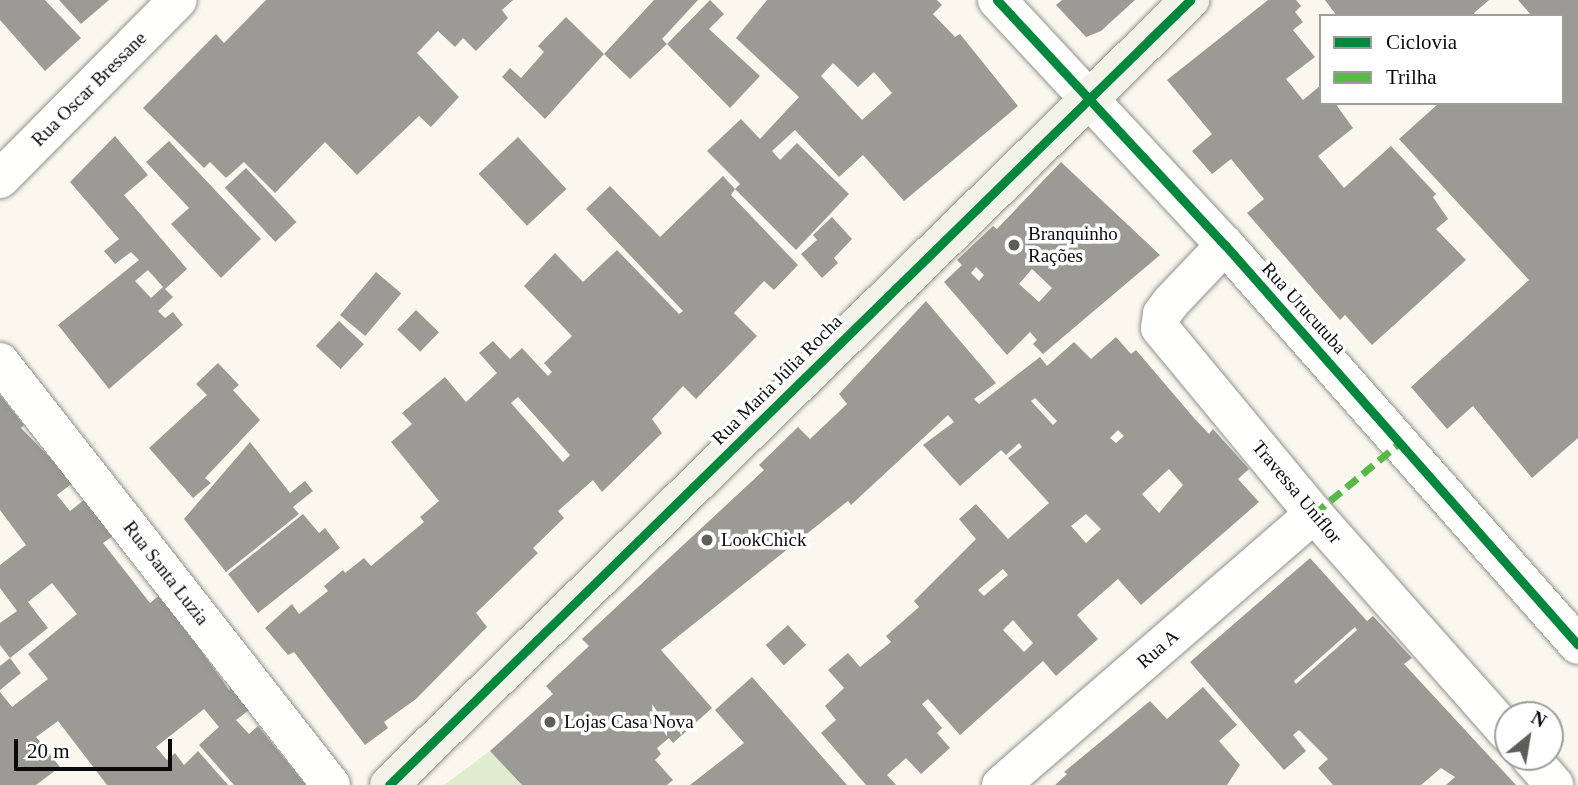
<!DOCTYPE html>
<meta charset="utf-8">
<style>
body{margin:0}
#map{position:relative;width:1578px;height:785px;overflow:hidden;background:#f9f7ee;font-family:"Times New Roman",serif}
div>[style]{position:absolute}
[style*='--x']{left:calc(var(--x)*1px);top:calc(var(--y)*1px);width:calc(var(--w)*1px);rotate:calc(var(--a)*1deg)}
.green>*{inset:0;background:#e0ecd0}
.building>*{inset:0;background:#9c9a94;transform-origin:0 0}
.roads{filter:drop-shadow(0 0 2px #92918d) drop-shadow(0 0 2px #92918d)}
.street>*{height:38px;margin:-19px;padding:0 19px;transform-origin:19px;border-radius:19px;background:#fefefc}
.secondary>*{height:38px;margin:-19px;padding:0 19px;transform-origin:19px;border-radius:19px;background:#f3f2e8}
.quiet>*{height:7px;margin-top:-3.5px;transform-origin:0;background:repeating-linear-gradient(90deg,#58b947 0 14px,transparent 0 21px)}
.cycleway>*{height:9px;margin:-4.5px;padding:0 4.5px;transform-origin:4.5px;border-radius:4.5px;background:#00873e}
.dots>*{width:19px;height:19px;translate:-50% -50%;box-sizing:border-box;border:4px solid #fff;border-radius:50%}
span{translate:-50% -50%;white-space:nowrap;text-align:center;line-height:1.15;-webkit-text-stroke:7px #fff;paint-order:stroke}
.street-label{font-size:19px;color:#0a0a0a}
.poi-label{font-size:19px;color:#0a0a0a}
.left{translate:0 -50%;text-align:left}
.legend{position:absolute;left:1319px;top:14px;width:245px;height:91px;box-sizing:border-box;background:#fff;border:2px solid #9d9d9d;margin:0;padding:9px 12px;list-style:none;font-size:21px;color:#0a0a0a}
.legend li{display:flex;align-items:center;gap:14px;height:35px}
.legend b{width:35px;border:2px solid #9d9d9d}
.north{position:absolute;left:1494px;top:701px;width:70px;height:70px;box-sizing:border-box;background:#fff;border:2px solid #9d9d9d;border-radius:50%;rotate:30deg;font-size:19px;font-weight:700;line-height:28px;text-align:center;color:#0a0a0a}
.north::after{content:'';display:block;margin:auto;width:24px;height:32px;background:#5e5d5a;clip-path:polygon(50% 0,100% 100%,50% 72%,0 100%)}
.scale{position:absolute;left:14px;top:739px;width:158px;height:32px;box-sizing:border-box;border:4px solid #0a0a0a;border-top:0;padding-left:9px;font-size:21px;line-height:24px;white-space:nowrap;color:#0a0a0a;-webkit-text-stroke:5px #fff;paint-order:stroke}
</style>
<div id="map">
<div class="green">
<div style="clip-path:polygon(490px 751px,522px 785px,444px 785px)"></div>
</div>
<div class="building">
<div style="clip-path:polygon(0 0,45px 0,81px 38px,45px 71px,0 20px)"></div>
<div style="clip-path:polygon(59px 0,109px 0,81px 24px)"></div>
<div style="clip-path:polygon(266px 0,513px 0,502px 10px,508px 18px,476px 51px,463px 38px,455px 47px,438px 31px,417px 53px,459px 97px,431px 127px,419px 116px,357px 175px,325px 142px,275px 193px,244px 162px,226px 178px,210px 162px,204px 168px,143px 108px,216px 34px,224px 43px)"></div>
<div style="clip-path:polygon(654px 0,698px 0,662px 39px,667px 44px,630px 79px,604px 54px,545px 119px,502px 77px,510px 68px,521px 78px,544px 52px,538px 46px,566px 17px,604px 54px)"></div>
<div style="clip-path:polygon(710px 0,724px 14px,709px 29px,760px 76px,730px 108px,667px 44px)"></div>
<div style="clip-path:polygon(evenodd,767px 0,937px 0,942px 5px,933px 14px,955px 37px,960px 34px,1018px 106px,904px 201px,863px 155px,839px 177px,795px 130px,772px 151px,780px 160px,797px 143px,849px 194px,796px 250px,735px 189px,731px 195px,798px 265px,774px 290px,764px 281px,734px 313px,757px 336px,696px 399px,683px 386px,652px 419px,662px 433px,602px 492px,593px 480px,558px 511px,564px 518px,533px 548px,538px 553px,476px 613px,487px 627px,416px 699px,384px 722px,388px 728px,365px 745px,294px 652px,288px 655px,265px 628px,292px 604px,299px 614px,328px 591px,324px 586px,343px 570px,345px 573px,364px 558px,371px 566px,424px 522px,420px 517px,439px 501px,391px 442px,412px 424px,402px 413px,445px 377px,466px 402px,497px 373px,479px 353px,493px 341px,510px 359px,522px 348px,548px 376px,552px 372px,544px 363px,572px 336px,524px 286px,555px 253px,583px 282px,617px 250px,679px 314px,683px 311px,586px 209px,610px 186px,660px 237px,723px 176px,735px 189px,740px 184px,707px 151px,741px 119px,760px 139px,799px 97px,736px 38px,767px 0,833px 63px,858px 87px,874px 72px,892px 93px,862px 120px,821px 76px,833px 63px,767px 0,518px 397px,570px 455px,563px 462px,511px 403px,518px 397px)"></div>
<div style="clip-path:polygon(1062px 0,1135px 0,1101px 31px,1086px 37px,1056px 5px)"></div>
<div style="clip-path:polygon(1268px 0,1296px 0,1301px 6px,1295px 12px,1303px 22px,1293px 30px,1315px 57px,1286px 79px,1303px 100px,1321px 85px,1321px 103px,1335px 103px,1353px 128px,1318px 156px,1344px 188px,1391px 146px,1436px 194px,1433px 197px,1448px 219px,1436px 229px,1466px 260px,1372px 345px,1345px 315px,1340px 320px,1247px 213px,1264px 199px,1231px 159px,1212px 174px,1192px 151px,1212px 134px,1167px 80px)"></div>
<div style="clip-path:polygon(1325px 0,1489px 0,1474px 13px,1476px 16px,1337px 16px)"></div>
<div style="clip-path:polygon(1518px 0,1578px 0,1578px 438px,1532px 478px,1473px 406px,1447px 429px,1411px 387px,1529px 280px,1399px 139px,1439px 103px,1562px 103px,1562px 16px,1532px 16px)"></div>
<div style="clip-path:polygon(evenodd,115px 136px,148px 175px,124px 195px,187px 269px,165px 289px,173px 297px,158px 311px,165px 318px,173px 312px,183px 325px,109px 389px,58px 325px,139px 260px,131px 252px,115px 264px,104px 251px,119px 239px,70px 182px,115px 136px,148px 270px,163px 287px,151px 298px,135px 281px,148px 270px)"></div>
<div style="left:518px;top:137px;width:71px;height:54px;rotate:47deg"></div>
<div style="clip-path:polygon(169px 141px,261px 239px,221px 278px,171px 224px,189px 208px,146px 162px)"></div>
<div style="clip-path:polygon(evenodd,1061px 162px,1160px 255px,1043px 354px,1033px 344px,1037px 340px,1030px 332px,1007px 355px,944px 282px,962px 265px,957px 260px,993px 226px,997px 229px,1061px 162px,976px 267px,984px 275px,979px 281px,971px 273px,976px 267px,1061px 162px,1032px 269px,1052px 288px,1039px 302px,1019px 284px,1032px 269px)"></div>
<div style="left:246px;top:168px;width:74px;height:29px;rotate:47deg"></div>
<div style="clip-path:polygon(832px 217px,852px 239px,834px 258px,838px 263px,822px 278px,801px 254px,817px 240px,813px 235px)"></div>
<div style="left:376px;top:272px;width:33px;height:56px;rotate:40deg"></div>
<div style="clip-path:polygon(evenodd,926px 301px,996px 383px,974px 399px,979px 404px,1040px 357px,1047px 366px,1074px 342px,1091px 359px,1116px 337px,1131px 354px,1136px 350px,1194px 418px,1209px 434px,1213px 429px,1249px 469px,1238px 479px,1259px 502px,1141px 605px,1118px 579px,1077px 615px,1098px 639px,1056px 676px,1043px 661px,960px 735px,928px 699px,922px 704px,942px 728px,937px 733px,950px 748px,921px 774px,906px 758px,887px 775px,896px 785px,866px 785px,821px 733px,836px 720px,825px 706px,844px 688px,828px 670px,848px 653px,860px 667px,891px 642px,886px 636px,919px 607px,914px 601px,976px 539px,959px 519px,976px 504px,1008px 539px,1049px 503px,1008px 458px,1022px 447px,1019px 443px,1006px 455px,1001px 450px,960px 486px,923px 445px,954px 422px,948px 415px,851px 505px,848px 501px,661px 650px,712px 708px,673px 743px,669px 738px,657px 748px,661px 754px,655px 760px,673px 780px,667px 785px,522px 785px,490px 751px,553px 694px,546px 686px,589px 646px,582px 639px,764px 470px,759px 465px,798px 427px,810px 439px,847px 404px,839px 394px,926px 301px,1035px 398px,1057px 421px,1053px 425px,1031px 401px,1035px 398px,926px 301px,1118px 430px,1124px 436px,1116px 443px,1110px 438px,1118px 430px,926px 301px,1169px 469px,1183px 485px,1159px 513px,1142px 494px,1169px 469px,926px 301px,1086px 514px,1101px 529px,1086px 543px,1071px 526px,1086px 514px,926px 301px,1003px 569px,1008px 575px,984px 596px,978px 590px,1003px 569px,926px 301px,1013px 620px,1033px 643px,1024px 652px,1003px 630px,1013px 620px)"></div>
<div style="left:416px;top:310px;width:32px;height:27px;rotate:44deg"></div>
<div style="left:339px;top:321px;width:34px;height:34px;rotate:43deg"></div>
<div style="clip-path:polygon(218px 363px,239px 385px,233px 390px,260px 420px,205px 478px,211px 483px,193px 498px,149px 448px,207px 395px,196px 384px)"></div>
<div style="clip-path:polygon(0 395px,24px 425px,21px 428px,74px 482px,57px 495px,70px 511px,84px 500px,113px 536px,103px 543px,150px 603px,161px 594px,229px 690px,236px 685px,253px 707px,236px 720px,249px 734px,258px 726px,306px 785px,234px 785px,199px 745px,219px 727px,204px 709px,156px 747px,167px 760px,175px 753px,184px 765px,198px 751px,228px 785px,107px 785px,58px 721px,36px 737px,60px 767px,36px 785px,0 785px,0 692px,12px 707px,48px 679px,28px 654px,77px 614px,52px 583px,28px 602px,48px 628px,10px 658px,21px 673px,0 690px,0 666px,10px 658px,0 645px,0 623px,17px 611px,0 588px,0 565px,26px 545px,0 510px)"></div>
<div style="clip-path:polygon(250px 442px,290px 493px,305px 481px,313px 491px,293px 507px,299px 514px,226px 572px,184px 519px)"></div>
<div style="clip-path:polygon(303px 514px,319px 533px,325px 528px,340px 548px,258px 613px,228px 574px)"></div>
<div style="clip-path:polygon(evenodd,1310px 558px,1367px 621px,1373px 616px,1412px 658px,1404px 664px,1516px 785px,1446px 785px,1455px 777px,1441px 768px,1421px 785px,1333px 785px,1318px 768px,1328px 759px,1299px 730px,1293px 735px,1306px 751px,1284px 770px,1190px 662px,1310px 558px,1355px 627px,1357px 630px,1296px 684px,1294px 681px,1355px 627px)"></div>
<div style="left:788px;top:625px;width:27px;height:30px;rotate:48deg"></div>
<div style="clip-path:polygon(752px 677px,847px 785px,690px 785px,744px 743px,715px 710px)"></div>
<div style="clip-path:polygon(1203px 687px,1237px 725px,1219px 741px,1240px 765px,1227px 785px,1055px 785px,1067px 774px,1064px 772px,1150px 701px,1167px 719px)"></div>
</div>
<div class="roads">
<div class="street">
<div style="--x:997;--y:0;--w:335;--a:47.1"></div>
<div style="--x:1225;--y:245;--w:533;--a:48.57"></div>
<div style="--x:0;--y:179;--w:252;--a:-45.2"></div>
<div style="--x:1225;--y:245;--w:79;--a:133.5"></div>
<div style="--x:1171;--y:302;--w:15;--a:127"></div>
<div style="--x:1162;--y:314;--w:14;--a:98"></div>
<div style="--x:1160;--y:328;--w:241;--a:50.4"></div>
<div style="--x:1314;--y:514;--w:293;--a:48.5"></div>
<div style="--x:0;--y:362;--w:537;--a:51.96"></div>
<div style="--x:1530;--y:757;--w:37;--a:49"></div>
<div style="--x:1001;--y:785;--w:414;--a:-40.9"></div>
</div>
<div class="secondary">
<div style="--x:389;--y:785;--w:1122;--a:-44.42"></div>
</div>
</div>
<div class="quiet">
<div style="--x:1314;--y:514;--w:113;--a:-39.6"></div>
</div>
<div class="cycleway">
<div style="--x:997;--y:0;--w:335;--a:47.1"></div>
<div style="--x:1225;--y:245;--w:533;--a:48.57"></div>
<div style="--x:389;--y:785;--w:1122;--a:-44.42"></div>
</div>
<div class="dots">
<div style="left:1014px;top:245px;background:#5e5d5a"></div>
<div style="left:707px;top:540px;background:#5e5d5a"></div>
<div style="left:550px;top:722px;background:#5e5d5a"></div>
</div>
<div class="street-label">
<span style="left:89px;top:89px;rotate:-45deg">Rua Oscar Bressane</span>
<span style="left:1304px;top:308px;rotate:48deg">Rua Urucutuba</span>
<span style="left:777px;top:380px;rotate:-45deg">Rua Maria Júlia Rocha</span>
<span style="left:1297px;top:492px;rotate:50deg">Travessa Uniflor</span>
<span style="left:166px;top:573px;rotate:52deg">Rua Santa Luzia</span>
<span style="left:1158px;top:649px;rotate:-41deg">Rua A</span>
</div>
<div class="poi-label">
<span class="left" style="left:1028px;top:245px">Branquinho<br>Rações</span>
<span class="left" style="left:721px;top:540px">LookChick</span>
<span class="left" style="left:564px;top:722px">Lojas Casa Nova</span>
</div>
<ul class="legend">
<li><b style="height:9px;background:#00873e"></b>Ciclovia</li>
<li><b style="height:9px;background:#58b947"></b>Trilha</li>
</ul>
<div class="north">N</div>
<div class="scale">20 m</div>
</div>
